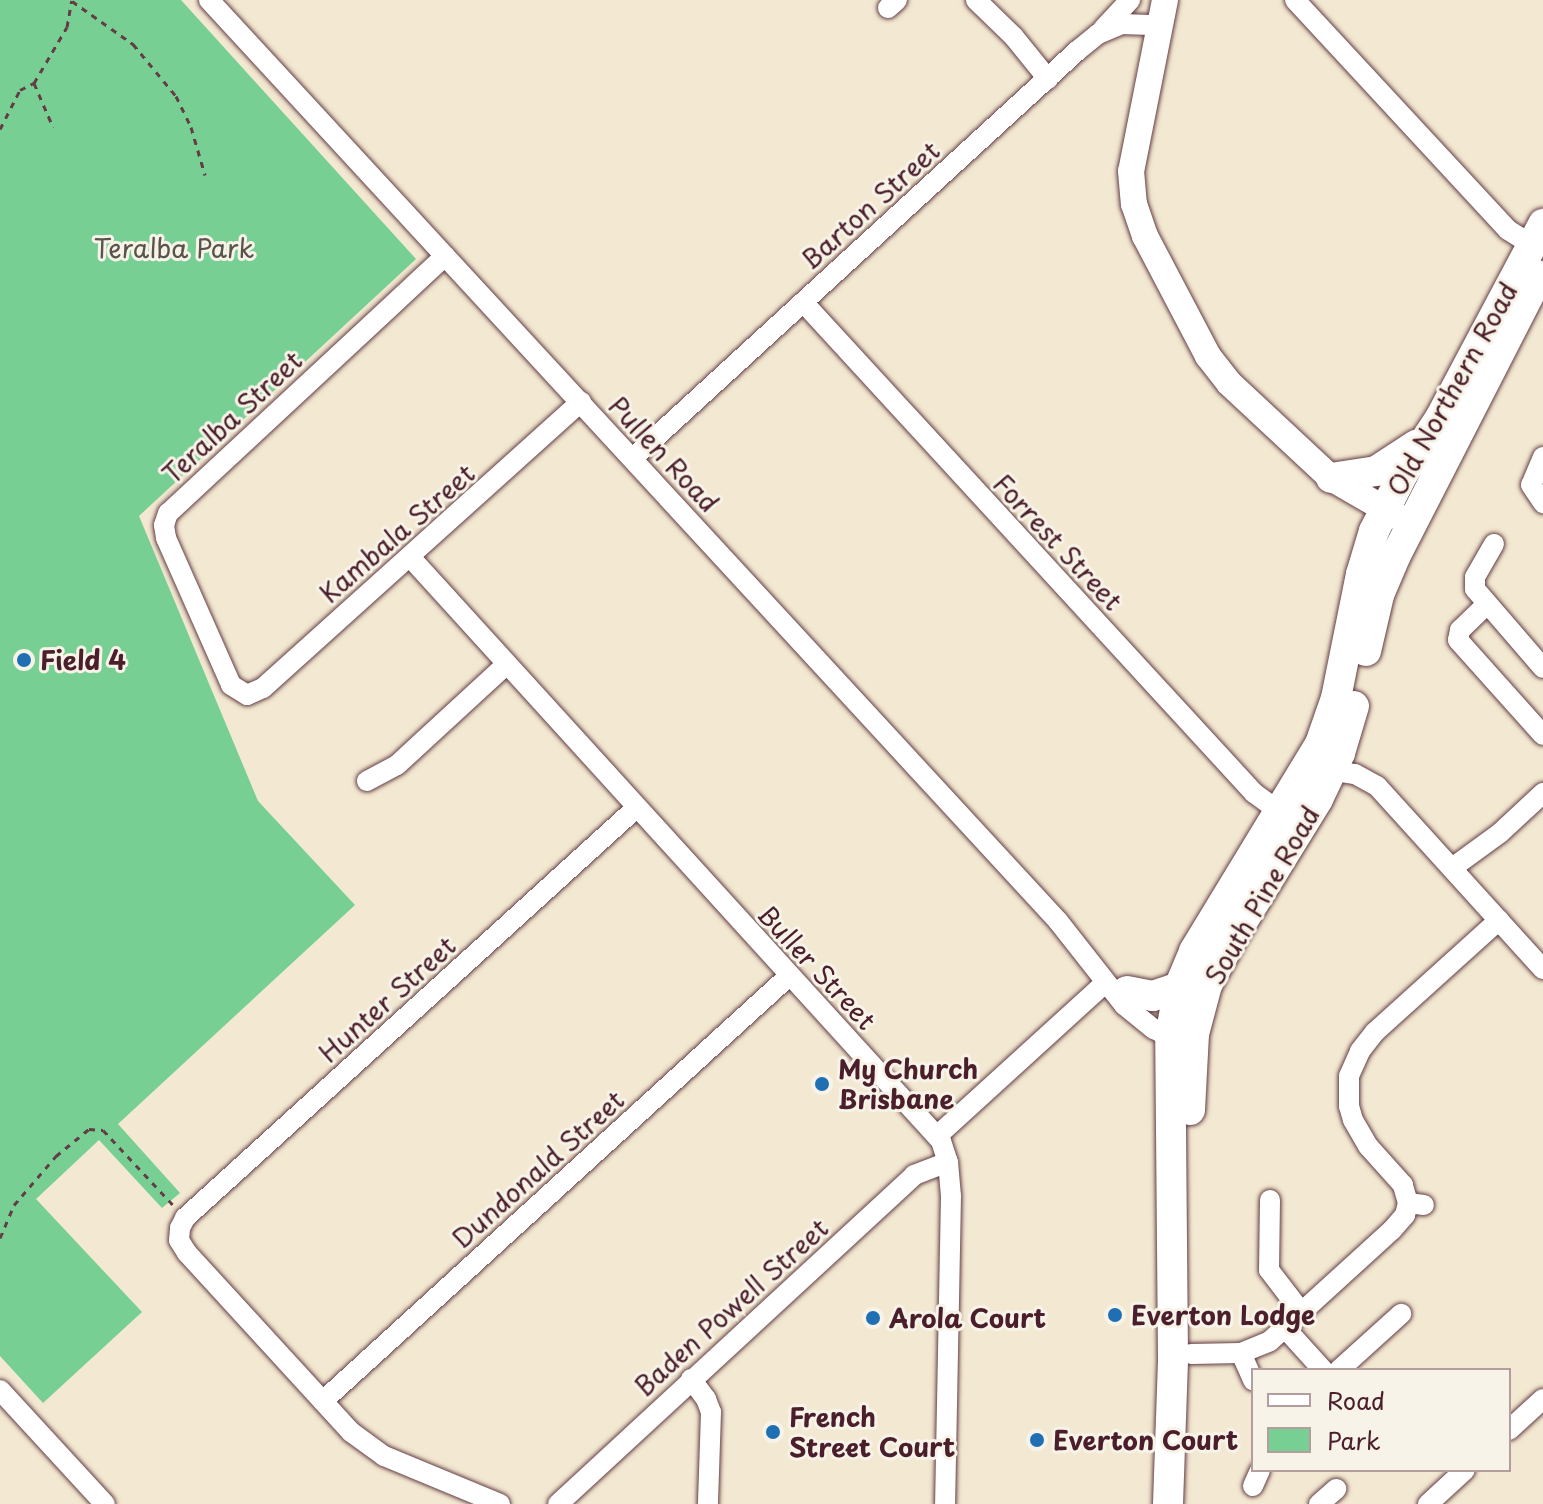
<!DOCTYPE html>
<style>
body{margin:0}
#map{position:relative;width:1543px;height:1504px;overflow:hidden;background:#f3e8d1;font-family:"Playpen Sans",sans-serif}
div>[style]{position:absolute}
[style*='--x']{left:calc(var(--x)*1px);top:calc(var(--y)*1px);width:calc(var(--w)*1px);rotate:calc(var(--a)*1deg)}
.green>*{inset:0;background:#77cf94}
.path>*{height:3px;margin-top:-1.5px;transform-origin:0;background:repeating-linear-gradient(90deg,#633d44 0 6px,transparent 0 12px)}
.roads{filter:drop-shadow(0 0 2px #633d44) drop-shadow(0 0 2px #633d44)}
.minor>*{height:20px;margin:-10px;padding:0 10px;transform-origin:10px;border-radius:10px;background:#fff}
.major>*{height:26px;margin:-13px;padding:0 13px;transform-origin:13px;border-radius:13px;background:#fff}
.highway>*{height:30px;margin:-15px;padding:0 15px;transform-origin:15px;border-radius:15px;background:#fff}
.dots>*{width:22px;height:22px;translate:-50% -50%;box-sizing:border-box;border:4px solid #f7f3e8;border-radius:50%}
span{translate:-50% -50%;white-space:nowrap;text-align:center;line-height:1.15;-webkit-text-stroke:6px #f7f3e8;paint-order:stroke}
.street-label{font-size:26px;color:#4a1f2b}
.park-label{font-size:26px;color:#58544a}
.poi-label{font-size:26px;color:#4a1f2b;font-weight:700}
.left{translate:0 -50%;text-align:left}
.legend{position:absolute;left:1251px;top:1368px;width:260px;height:104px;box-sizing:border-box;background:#f7f3e8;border:2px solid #b29e9c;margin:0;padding:10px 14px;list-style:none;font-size:24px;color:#4a1f2b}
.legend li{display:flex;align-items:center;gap:16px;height:40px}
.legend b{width:40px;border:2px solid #b29e9c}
</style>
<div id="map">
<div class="green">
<div style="clip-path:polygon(0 0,181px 0,416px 259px,139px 516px,258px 801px,355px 905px,118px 1124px,180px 1193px,162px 1208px,99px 1140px,36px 1199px,142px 1312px,43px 1403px,0 1356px)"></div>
</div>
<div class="path">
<div style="--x:72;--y:1;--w:75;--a:35.2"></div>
<div style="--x:133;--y:44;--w:67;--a:50.4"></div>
<div style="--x:176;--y:96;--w:34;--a:64"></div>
<div style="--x:191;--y:127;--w:50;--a:73.7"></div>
<div style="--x:34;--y:83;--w:48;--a:66.6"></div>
<div style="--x:0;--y:129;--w:44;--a:-62.9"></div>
<div style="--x:20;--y:90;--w:16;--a:-27"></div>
<div style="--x:34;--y:83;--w:65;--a:-59.5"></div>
<div style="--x:67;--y:27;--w:27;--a:-80"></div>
<div style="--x:0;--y:1238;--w:36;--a:-67"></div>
<div style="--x:14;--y:1205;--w:65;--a:-49.4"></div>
<div style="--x:56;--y:1156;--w:43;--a:-39.3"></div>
<div style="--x:89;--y:1129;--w:14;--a:4"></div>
<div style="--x:103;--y:1130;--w:105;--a:46.9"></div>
</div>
<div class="roads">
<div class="minor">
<div style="--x:209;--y:0;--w:1253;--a:47.33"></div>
<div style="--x:1058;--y:921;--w:107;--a:51.8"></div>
<div style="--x:1124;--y:1005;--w:38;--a:39"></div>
<div style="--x:1154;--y:1029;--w:30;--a:26"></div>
<div style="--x:976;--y:0;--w:53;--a:44.2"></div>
<div style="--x:1014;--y:37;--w:54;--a:51"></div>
<div style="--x:1295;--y:0;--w:313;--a:47.2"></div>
<div style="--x:1508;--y:230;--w:28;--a:32"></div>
<div style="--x:888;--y:8;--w:12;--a:-42"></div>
<div style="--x:1103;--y:29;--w:40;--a:-47"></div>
<div style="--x:445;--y:256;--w:378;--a:137.1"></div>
<div style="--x:168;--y:513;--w:13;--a:108"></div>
<div style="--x:164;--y:525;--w:13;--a:81"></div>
<div style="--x:166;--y:538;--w:161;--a:66.1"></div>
<div style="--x:231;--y:685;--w:19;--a:32"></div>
<div style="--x:247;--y:695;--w:17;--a:-24"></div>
<div style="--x:263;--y:688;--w:428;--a:-42"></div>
<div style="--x:803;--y:302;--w:667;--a:47.43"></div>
<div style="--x:1254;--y:793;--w:32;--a:36"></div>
<div style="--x:1543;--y:457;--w:30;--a:113"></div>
<div style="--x:1531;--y:485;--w:22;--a:56"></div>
<div style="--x:633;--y:458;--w:602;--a:-42.51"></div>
<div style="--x:1077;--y:51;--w:27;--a:-39"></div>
<div style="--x:1098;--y:34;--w:25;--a:-23"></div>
<div style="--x:1121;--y:24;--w:37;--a:2"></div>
<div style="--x:1494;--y:544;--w:38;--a:120"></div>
<div style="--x:1475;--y:577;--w:12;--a:90"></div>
<div style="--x:1475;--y:589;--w:104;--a:49.3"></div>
<div style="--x:410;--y:557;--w:789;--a:47.72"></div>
<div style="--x:941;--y:1141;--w:22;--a:72"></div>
<div style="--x:948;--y:1162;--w:34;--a:85"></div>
<div style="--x:951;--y:1196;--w:308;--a:91.1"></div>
<div style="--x:1486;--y:605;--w:36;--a:136"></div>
<div style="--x:1460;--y:630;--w:10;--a:101"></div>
<div style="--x:1458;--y:640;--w:127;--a:48.2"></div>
<div style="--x:1323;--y:769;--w:32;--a:9"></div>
<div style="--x:1355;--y:774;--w:25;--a:29"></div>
<div style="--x:1377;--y:786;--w:247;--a:47.8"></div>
<div style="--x:367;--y:781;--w:34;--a:-28"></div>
<div style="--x:397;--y:765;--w:149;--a:-42.6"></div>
<div style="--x:1452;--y:868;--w:59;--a:-36.1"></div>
<div style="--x:1500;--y:833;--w:59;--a:-42.9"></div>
<div style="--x:937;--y:1136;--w:227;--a:-42.3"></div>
<div style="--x:1270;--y:1200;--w:70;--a:90.8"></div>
<div style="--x:1269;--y:1270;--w:54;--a:52.5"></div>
<div style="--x:1408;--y:1203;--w:19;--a:-106"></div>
<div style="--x:1403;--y:1185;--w:52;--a:-131.9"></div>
<div style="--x:1368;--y:1146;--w:30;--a:-120"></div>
<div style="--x:1353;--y:1120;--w:15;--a:-106"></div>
<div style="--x:1349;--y:1106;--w:30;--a:-90"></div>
<div style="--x:1349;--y:1076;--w:27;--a:-66"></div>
<div style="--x:1360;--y:1051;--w:24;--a:-52"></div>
<div style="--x:1375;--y:1032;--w:167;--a:-42.1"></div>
<div style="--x:1285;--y:1328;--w:57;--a:47.9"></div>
<div style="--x:1241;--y:1353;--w:30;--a:66"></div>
<div style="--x:1191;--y:1354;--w:50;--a:-1.1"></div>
<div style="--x:1241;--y:1353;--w:31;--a:-22"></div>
<div style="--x:1270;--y:1341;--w:165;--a:-42.3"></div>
<div style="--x:1392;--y:1230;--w:20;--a:-49"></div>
<div style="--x:1405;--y:1215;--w:12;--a:-76"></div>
<div style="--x:1408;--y:1203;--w:16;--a:7"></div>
<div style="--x:1339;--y:1370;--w:84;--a:-42.1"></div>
<div style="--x:691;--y:1379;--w:25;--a:53"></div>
<div style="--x:706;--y:1399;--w:14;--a:69"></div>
<div style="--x:711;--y:1412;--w:92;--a:91.9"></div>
<div style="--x:0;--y:1390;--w:155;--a:47.4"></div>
<div style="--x:323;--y:1401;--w:631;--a:-42.37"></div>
<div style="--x:1509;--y:1430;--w:46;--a:-42.4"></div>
<div style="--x:1253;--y:1486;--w:17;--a:-66"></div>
<div style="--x:500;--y:1504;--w:126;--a:-157.5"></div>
<div style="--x:384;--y:1456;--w:41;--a:-144"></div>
<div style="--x:351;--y:1432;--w:243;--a:-132.5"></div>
<div style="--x:187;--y:1253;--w:15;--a:-122"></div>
<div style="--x:179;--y:1240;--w:12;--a:-85"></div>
<div style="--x:180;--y:1228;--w:11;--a:-63"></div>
<div style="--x:185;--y:1218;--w:610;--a:-42.27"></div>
<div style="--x:558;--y:1504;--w:485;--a:-42.7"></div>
<div style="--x:914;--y:1175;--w:36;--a:-21"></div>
<div style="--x:1319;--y:1504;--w:23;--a:-41"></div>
<div style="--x:1428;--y:1504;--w:50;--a:-42.6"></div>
</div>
<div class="major">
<div style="--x:1165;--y:0;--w:174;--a:101.2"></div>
<div style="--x:1131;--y:171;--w:33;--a:85"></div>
<div style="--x:1134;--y:204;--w:34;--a:71"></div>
<div style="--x:1145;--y:236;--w:136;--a:62.3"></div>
<div style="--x:1208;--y:356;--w:34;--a:52"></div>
<div style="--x:1229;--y:383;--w:139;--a:43"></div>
<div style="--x:1331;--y:478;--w:82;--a:30"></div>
</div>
<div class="highway">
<div style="--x:1331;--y:478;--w:46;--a:-8.8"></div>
<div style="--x:1376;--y:471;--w:48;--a:-33"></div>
<div style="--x:1366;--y:651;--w:57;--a:-76.9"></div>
<div style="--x:1379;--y:595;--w:43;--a:-67"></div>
<div style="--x:1396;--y:555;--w:314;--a:-62.9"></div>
<div style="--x:1127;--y:991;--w:26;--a:11"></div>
<div style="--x:1153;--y:996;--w:28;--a:-19"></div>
<div style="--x:1190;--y:1110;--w:76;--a:-87"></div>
<div style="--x:1194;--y:1034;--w:51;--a:-75.1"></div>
<div style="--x:1207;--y:985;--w:60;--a:-61.3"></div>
<div style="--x:1236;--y:932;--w:156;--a:-58.3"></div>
<div style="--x:1318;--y:799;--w:51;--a:-64.4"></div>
<div style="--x:1340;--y:753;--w:49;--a:-73.4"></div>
<div style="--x:1168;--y:1504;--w:146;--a:-88"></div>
<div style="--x:1173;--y:1358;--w:321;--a:-90.5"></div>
<div style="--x:1170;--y:1037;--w:51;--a:-79.8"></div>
<div style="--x:1179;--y:987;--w:39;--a:-67"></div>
<div style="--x:1194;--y:951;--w:242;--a:-58.7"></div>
<div style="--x:1320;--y:744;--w:49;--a:-70.8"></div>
<div style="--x:1336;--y:698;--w:126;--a:-78.6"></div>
<div style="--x:1361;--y:574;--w:45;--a:-73.2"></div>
<div style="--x:1374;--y:531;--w:64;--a:-63"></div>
<div style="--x:1403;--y:474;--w:67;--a:-56.5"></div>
<div style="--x:1440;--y:418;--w:220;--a:-62"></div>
</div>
</div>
<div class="dots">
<div style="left:24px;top:660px;background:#1f6fb2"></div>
<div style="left:822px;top:1084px;background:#1f6fb2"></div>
<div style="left:1115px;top:1315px;background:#1f6fb2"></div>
<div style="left:873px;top:1318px;background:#1f6fb2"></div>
<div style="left:773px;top:1432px;background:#1f6fb2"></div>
<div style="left:1037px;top:1440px;background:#1f6fb2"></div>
</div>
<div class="street-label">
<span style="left:870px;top:205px;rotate:-42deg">Barton Street</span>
<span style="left:1452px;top:389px;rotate:-61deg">Old Northern Road</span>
<span style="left:232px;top:417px;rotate:-43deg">Teralba Street</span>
<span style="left:664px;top:454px;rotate:47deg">Pullen Road</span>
<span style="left:397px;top:533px;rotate:-41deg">Kambala Street</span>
<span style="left:1058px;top:542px;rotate:47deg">Forrest Street</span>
<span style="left:1262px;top:895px;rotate:-60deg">South Pine Road</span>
<span style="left:817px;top:967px;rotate:47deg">Buller Street</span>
<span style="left:387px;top:999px;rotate:-42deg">Hunter Street</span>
<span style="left:538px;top:1169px;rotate:-42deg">Dundonald Street</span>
<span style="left:731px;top:1307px;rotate:-42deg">Baden Powell Street</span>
</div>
<div class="park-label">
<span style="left:174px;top:248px">Teralba Park</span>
</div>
<div class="poi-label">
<span class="left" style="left:40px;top:660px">Field 4</span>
<span class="left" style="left:838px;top:1084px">My Church<br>Brisbane</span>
<span class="left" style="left:1131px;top:1315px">Everton Lodge</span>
<span class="left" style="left:889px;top:1318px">Arola Court</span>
<span class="left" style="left:789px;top:1432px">French<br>Street Court</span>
<span class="left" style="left:1053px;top:1440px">Everton Court</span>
</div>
<ul class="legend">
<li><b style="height:10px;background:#fff"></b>Road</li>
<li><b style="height:22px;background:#77cf94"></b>Park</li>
</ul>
</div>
